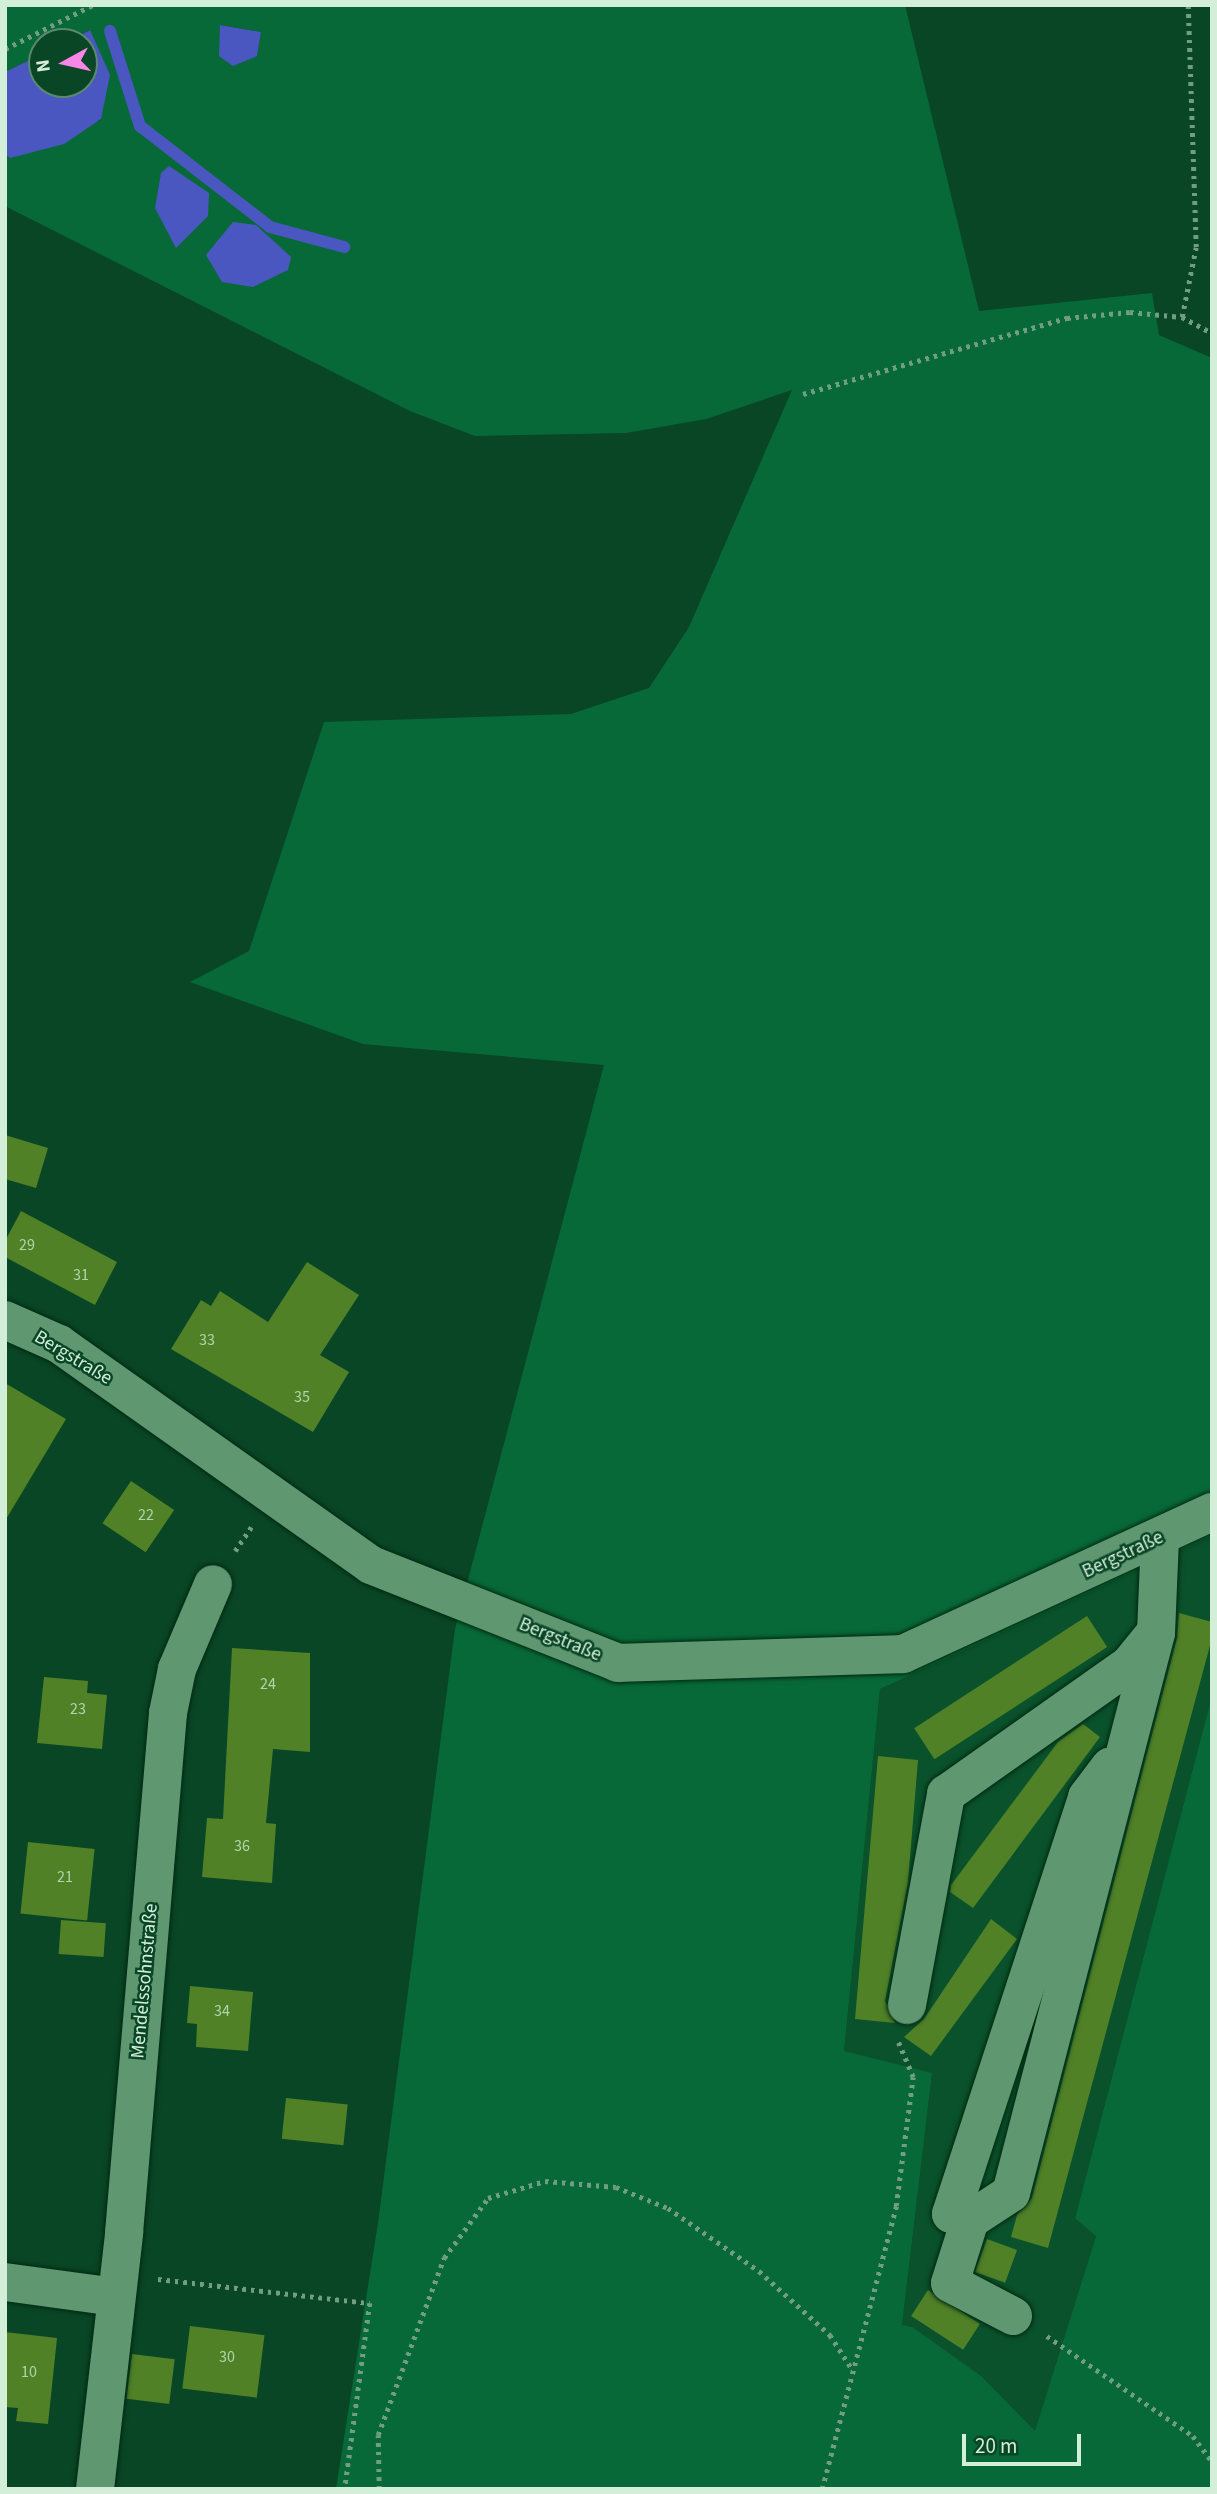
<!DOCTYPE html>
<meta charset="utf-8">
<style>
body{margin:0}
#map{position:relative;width:1217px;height:2494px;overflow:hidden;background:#094625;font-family:"Source Sans 3",sans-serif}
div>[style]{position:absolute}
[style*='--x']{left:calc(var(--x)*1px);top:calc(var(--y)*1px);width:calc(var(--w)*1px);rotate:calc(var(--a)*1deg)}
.built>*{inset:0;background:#0a522c}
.green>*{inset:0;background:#086938}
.water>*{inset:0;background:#4a57c1}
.stream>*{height:12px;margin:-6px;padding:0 6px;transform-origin:6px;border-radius:6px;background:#4a57c1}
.building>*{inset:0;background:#508127;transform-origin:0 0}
.path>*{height:4.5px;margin-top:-2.25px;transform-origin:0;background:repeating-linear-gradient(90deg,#719d82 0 3.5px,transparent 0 8.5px)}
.roads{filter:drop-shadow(0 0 2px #002a12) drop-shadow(0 0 2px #002a12)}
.minor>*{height:38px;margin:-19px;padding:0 19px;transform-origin:19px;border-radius:19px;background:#5f9771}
span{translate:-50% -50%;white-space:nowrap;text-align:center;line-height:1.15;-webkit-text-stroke:5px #094625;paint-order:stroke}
.number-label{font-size:16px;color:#b2d4ad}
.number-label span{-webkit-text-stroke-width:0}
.street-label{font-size:19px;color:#d3efda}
.frame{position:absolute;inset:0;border:7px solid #d3efda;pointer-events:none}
.north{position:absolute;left:28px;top:28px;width:70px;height:70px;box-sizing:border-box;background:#094625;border:2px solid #5a8a6d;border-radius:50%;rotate:262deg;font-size:19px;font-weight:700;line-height:28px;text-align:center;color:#d3efda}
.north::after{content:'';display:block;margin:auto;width:24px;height:32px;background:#fa87e7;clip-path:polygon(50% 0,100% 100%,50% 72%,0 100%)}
.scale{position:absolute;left:962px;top:2434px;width:119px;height:32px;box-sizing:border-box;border:4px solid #d3efda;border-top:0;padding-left:9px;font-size:21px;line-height:24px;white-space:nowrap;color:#d3efda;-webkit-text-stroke:5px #094625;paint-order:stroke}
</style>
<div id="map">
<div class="built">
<div style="clip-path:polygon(1212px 1536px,1212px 1696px,1075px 2217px,1096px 2235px,1035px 2432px,981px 2376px,902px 2326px,932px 2073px,844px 2051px,880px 1689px)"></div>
</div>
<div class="green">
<div style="clip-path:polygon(evenodd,5px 5px,905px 5px,979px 311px,1152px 293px,1159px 335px,1212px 358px,1212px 1536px,880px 1689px,844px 2051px,932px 2073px,902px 2325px,912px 2327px,981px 2376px,1035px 2431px,1096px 2236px,1075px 2218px,1212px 1696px,1210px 2489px,336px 2489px,378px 2223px,455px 1629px,604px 1065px,363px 1044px,190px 982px,249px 951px,324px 722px,571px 714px,649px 688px,689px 627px,792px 390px,706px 419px,626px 433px,475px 436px,410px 411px,5px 206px,5px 154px,10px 158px,101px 120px,89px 30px,67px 42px,42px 42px,42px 54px,5px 72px,5px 5px,221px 25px,261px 32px,257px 56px,221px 25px)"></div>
</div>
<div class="water">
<div style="clip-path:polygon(220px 25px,261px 32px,257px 56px,233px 66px,219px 56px)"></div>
<div style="clip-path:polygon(90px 30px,110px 75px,101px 119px,64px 144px,10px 158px,5px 154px,5px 72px,42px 54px,42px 84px,84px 84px,84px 42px,67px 42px)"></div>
<div style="clip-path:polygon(169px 166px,209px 193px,208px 216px,176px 248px,155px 208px,161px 173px)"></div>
<div style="clip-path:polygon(233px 222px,256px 225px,291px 257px,288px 270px,253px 287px,222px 282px,206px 255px)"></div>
</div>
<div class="stream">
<div style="--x:110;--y:31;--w:100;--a:72.5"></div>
<div style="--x:140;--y:126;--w:165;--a:37.8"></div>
<div style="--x:270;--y:227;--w:77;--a:15.1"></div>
</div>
<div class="building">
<div style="clip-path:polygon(5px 1135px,48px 1148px,36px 1188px,5px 1179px)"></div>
<div style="clip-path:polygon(21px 1211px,117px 1262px,95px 1305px,5px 1257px,5px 1241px)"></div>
<div style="clip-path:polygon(307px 1262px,359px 1295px,320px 1355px,349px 1372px,313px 1432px,171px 1349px,201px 1300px,211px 1306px,220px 1291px,268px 1322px)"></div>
<div style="clip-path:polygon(5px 1383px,66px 1419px,5px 1521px)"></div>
<div style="left:131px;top:1481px;width:52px;height:51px;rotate:34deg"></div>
<div style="clip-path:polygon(1179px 1613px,1212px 1622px,1212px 1638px,1048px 2248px,1011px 2237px,1017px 2215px,1032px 2198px,1177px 1638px)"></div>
<div style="left:1087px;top:1616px;width:37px;height:206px;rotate:57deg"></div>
<div style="clip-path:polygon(232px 1648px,310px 1653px,310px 1752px,273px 1749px,266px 1823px,276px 1824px,272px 1883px,202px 1877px,207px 1818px,223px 1819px)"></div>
<div style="clip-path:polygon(44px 1677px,88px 1681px,87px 1693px,107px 1695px,102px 1749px,37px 1743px)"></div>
<div style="clip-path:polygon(1083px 1724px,1100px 1737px,973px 1908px,950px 1892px,951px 1885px,1058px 1742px)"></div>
<div style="clip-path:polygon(878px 1756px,918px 1760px,908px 1882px,885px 2001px,895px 2023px,855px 2019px)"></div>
<div style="left:28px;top:1842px;width:67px;height:72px;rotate:6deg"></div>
<div style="clip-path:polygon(991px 1919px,1017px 1939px,931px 2056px,904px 2037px,924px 2019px)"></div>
<div style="left:61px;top:1920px;width:45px;height:34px;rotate:4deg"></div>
<div style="clip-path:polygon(190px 1986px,253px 1992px,248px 2051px,196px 2047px,197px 2024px,187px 2023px)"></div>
<div style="left:286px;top:2098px;width:62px;height:41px;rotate:6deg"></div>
<div style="left:987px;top:2239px;width:32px;height:35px;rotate:20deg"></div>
<div style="left:928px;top:2290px;width:62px;height:31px;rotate:33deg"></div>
<div style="left:190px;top:2326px;width:75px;height:63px;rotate:7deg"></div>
<div style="clip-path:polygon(5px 2332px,57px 2338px,48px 2424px,16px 2421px,18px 2408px,5px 2407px)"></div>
<div style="left:132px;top:2354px;width:43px;height:45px;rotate:7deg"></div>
</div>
<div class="path">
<div style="--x:5;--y:49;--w:98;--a:-26.6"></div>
<div style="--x:1182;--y:317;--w:71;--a:-78.7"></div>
<div style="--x:1196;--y:247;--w:242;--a:-91.9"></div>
<div style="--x:803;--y:394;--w:275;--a:-16.1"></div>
<div style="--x:1067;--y:318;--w:63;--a:-5.4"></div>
<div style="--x:1130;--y:312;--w:52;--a:5.5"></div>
<div style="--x:1182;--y:317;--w:34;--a:28"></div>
<div style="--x:235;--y:1551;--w:29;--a:-56"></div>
<div style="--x:158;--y:2279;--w:213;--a:6.5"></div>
<div style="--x:370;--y:2303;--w:188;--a:97.7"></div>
<div style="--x:1047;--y:2336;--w:177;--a:34.4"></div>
<div style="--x:1193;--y:2436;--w:31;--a:53"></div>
<div style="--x:379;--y:2489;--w:54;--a:-91.1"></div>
<div style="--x:378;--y:2435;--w:189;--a:-69.6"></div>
<div style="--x:444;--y:2258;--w:74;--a:-53.7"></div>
<div style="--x:488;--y:2198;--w:59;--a:-16.6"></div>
<div style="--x:545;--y:2181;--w:71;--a:4.8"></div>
<div style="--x:616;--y:2187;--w:56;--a:22"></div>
<div style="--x:668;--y:2208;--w:111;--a:34.7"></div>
<div style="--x:759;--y:2271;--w:96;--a:42"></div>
<div style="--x:830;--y:2335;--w:40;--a:57.1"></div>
<div style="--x:822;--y:2489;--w:293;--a:-75.3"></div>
<div style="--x:896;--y:2206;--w:130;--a:-82.5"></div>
<div style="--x:913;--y:2077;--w:38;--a:-113"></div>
</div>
<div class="roads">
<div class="minor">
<div style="--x:5;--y:1320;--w:59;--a:24"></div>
<div style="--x:59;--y:1344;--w:382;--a:35.3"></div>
<div style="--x:371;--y:1565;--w:266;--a:21.6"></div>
<div style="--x:618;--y:1663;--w:285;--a:-1.8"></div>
<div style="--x:903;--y:1654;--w:340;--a:-24.7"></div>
<div style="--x:907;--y:2005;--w:215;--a:-79.5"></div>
<div style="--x:946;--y:1794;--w:224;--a:-35.2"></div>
<div style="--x:1129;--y:1665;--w:40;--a:-51"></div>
<div style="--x:970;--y:2220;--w:20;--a:-162"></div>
<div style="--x:951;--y:2214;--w:439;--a:-71.9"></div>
<div style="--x:1087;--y:1797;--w:38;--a:-53"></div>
<div style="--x:5;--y:2282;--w:112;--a:7.7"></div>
<div style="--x:1013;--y:2316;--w:71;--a:-152.4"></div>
<div style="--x:950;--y:2283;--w:66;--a:-72.4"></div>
<div style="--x:970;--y:2220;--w:49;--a:-33.4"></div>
<div style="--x:1011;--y:2193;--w:578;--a:-75.48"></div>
<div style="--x:1156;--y:1633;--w:94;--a:-87.6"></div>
<div style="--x:95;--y:2489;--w:258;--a:-83.5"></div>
<div style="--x:124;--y:2233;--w:522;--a:-85.16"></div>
<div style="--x:168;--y:1713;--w:45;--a:-78.4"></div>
<div style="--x:177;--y:1669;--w:92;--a:-67"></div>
</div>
</div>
<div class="number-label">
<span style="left:27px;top:1245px">29</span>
<span style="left:81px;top:1275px">31</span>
<span style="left:207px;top:1340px">33</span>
<span style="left:302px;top:1397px">35</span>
<span style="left:146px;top:1515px">22</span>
<span style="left:268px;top:1684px">24</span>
<span style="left:78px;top:1709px">23</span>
<span style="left:242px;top:1846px">36</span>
<span style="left:65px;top:1877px">21</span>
<span style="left:222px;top:2011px">34</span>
<span style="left:227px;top:2357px">30</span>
<span style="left:29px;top:2372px">10</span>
</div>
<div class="street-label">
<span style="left:73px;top:1358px;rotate:31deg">Bergstraße</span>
<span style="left:1123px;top:1555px;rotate:-25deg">Bergstraße</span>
<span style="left:560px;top:1640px;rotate:22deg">Bergstraße</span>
<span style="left:145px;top:1981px;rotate:-85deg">Mendelssohnstraße</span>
</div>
<div class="frame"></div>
<div class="north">N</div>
<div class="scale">20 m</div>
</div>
